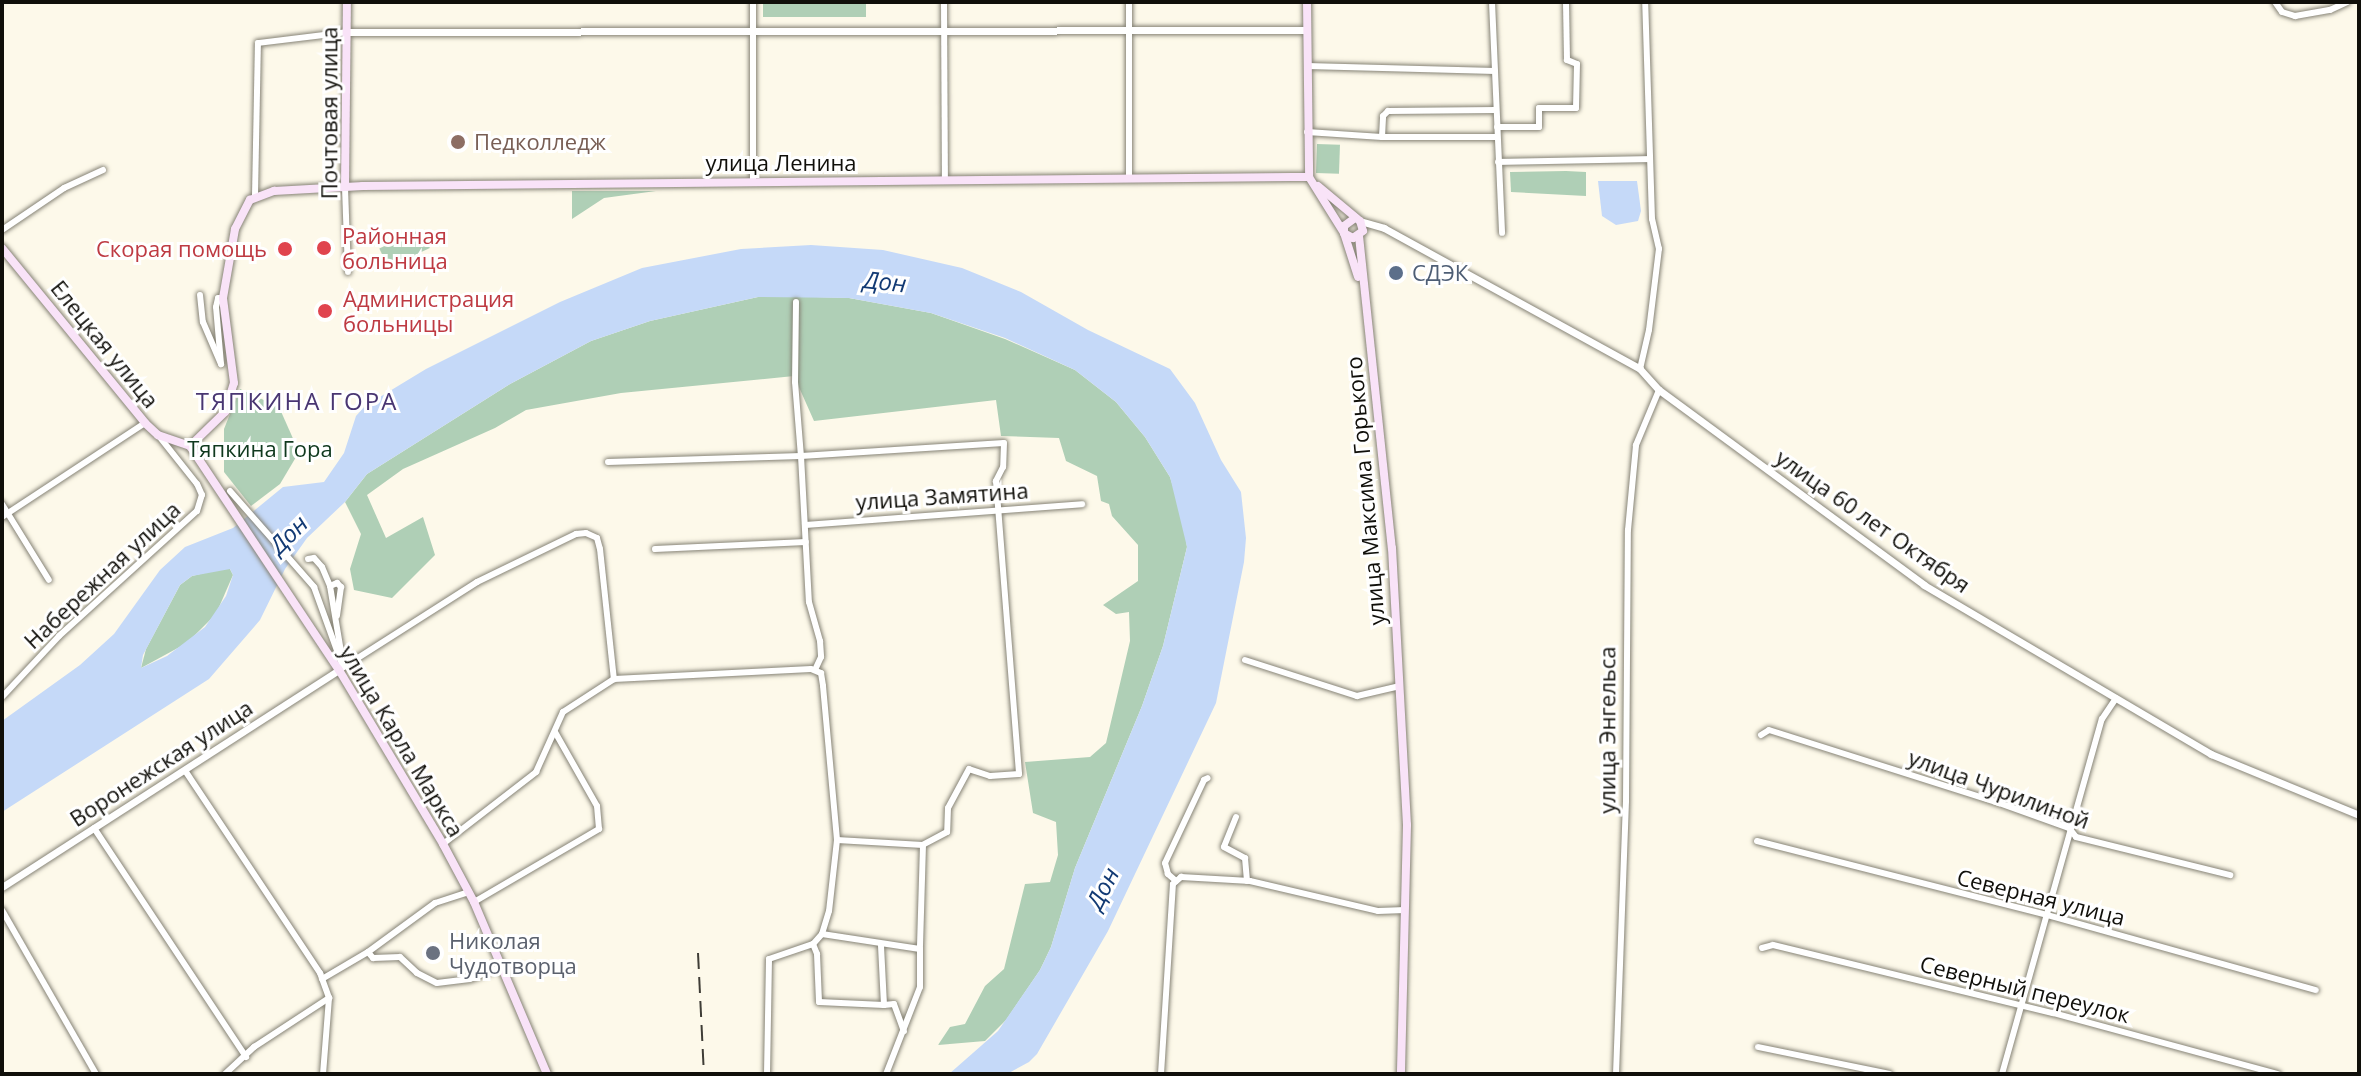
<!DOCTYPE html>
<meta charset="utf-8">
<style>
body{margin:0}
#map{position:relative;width:2361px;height:1076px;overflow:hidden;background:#fdf9ea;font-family:"Open Sans",sans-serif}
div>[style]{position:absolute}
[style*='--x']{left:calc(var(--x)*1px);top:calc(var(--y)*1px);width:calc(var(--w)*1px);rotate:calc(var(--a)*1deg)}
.green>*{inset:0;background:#afcfb6;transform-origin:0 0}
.water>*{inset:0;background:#c5d9f8}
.roads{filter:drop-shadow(0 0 2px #868376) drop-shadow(0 0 2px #868376)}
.minor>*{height:6px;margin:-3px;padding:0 3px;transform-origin:3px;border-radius:3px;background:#fff}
.tertiary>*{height:7px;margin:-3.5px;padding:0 3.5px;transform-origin:3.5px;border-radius:3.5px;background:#fff}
.secondary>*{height:8px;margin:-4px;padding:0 4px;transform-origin:4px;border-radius:4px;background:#f9e3f8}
.rail>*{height:2px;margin-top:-1px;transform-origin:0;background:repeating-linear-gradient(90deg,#3f3d36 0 16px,transparent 0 24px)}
.dots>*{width:22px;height:22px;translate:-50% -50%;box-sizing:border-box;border:4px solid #fff;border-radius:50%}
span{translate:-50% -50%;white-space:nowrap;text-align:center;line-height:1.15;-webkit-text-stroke:6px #fff;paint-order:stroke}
.street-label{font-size:22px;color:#100f0a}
.education-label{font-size:22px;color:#785e54}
.left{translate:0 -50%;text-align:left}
.health-label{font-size:22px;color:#be3a42}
.right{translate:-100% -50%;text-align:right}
.service-label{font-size:22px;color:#4e5e75}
.park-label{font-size:22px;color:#10391e}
.worship-label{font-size:22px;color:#5b616d}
.water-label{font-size:24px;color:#123a74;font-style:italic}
.neighbourhood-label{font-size:24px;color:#493672;letter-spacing:2px}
.frame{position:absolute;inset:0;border:4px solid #100f0a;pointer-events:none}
</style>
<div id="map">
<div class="green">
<div style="left:763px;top:2px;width:103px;height:15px"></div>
<div style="left:1317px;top:144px;width:23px;height:29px;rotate:2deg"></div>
<div style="clip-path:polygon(1566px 171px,1586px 172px,1586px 196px,1511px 192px,1510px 172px)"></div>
<div style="clip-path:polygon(572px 191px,656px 191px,604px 198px,572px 219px)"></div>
<div style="left:421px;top:229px;width:21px;height:46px;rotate:65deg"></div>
<div style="clip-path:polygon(783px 296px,849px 298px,931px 313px,1005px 339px,1075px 370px,1116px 402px,1145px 437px,1170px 477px,1183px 518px,1187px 547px,1163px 646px,1142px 706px,1075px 868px,1051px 947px,1040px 970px,1006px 1020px,985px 1041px,938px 1045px,950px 1027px,965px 1024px,985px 986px,1004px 969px,1025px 884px,1050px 882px,1058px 855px,1056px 822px,1033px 813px,1025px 762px,1090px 757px,1106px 743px,1130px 641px,1129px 612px,1116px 614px,1103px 605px,1138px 581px,1138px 545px,1112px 516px,1109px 504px,1101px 501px,1097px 476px,1066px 461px,1059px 438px,1001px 436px,996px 400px,814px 421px,794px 376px,621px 393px,526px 410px,495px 428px,403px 469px,367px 495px,386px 538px,423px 517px,435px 555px,392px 598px,354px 590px,350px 569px,361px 534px,345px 502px,367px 474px,510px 384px,591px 341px,650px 321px,758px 297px)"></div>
<div style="clip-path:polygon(240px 389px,279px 407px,299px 452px,280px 484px,251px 506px,224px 472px,224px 429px)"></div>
<div style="clip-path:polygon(221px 569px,230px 569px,233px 575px,216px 614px,187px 643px,141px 668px,146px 649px,180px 585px,192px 576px)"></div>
</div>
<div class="water">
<div style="clip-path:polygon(1598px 181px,1637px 181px,1641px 211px,1638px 221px,1616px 225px,1602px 216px)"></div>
<div style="clip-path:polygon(evenodd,811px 245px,883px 250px,962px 268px,1021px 292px,1088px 330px,1170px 369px,1195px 403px,1221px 460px,1241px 492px,1246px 538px,1244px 562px,1216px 703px,1108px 931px,1037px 1054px,1029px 1062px,1007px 1074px,949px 1074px,998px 1031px,1040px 970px,1051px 947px,1075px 868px,1142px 706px,1163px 646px,1187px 547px,1170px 477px,1145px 437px,1116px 402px,1075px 370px,1005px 338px,931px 313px,849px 298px,758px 297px,650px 321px,591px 341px,510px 384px,367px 474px,345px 502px,307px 538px,285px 569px,260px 620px,209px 679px,2px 812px,2px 721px,80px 665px,114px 634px,160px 570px,185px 547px,233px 528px,283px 487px,324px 482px,344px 453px,356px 416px,365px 406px,426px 369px,560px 302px,642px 268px,741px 249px,811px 245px,230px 569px,233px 575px,226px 596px,205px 627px,167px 656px,141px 668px,143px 655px,180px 585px,192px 576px,230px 569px)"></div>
</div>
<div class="roads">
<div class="minor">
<div style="--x:753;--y:2;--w:179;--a:90"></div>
<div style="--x:944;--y:2;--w:178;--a:89.7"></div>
<div style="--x:1129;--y:2;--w:176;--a:90"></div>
<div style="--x:1492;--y:2;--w:231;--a:87.5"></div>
<div style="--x:2275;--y:2;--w:12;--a:55"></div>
<div style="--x:2282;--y:12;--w:14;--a:17"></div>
<div style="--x:2295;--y:16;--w:36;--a:-10"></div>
<div style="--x:2330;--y:10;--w:19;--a:-25"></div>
<div style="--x:1307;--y:66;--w:188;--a:1.5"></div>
<div style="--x:1497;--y:127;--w:42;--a:0"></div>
<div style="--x:1539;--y:127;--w:19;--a:-90"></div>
<div style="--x:1539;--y:108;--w:37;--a:0"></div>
<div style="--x:1576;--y:108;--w:44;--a:-88.7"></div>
<div style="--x:1577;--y:64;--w:11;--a:-158"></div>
<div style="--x:1567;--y:60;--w:58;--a:-91"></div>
<div style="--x:1307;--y:132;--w:75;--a:3.8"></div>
<div style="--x:1382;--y:137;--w:115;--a:0"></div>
<div style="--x:1382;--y:137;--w:21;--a:-87"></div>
<div style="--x:1383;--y:116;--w:7;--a:-45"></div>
<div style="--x:1388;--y:111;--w:108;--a:-0.5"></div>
<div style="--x:1498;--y:162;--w:152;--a:-1.1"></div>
<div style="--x:345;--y:187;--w:85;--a:88"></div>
<div style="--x:255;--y:196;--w:153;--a:-88.9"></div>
<div style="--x:258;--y:43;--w:90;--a:-7"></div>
<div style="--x:2;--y:230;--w:75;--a:-34.1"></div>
<div style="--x:64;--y:188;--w:43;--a:-24.8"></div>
<div style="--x:200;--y:295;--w:27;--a:84"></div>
<div style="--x:203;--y:322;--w:46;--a:66.8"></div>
<div style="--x:221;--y:364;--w:57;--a:-95"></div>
<div style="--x:216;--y:307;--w:9;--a:-77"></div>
<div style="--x:218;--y:298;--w:5;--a:0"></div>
<div style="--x:796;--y:302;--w:80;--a:90.7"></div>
<div style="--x:795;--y:382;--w:74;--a:85.4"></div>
<div style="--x:801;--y:456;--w:203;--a:-3.7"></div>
<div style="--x:1004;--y:443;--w:24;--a:92"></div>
<div style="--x:1003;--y:467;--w:16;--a:117"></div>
<div style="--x:996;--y:481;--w:294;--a:85.5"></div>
<div style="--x:1019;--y:774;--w:29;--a:176"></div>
<div style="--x:990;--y:776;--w:22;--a:-162"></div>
<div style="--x:969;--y:769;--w:44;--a:118.3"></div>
<div style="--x:948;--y:808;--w:24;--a:92"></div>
<div style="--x:947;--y:832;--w:27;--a:152"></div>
<div style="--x:1640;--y:369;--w:40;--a:-77"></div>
<div style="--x:1649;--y:330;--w:82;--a:-83"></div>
<div style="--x:1659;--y:249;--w:31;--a:-103"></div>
<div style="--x:1652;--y:219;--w:217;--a:-91.8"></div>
<div style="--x:608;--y:462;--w:193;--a:-1.8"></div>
<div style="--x:801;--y:456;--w:146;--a:86.9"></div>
<div style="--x:809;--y:602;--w:41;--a:74.2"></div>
<div style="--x:820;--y:641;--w:16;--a:86"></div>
<div style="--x:821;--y:657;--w:14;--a:115"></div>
<div style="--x:230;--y:491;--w:128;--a:48.8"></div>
<div style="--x:314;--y:587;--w:85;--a:70.1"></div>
<div style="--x:2;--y:504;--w:89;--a:58.3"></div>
<div style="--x:2;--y:517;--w:171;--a:-33.3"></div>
<div style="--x:805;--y:525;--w:278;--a:-4.3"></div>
<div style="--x:655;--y:549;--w:151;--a:-2.7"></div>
<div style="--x:308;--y:559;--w:6;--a:-9"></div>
<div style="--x:314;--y:558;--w:12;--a:48"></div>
<div style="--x:322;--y:567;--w:21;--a:67"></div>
<div style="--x:330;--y:586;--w:67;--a:80.5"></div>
<div style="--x:330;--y:586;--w:8;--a:-23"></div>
<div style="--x:337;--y:583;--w:6;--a:45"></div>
<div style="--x:341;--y:587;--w:29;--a:98"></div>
<div style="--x:1245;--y:660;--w:118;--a:17.8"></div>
<div style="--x:1357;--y:696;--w:44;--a:-13.1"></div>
<div style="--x:339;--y:670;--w:164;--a:-32.5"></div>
<div style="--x:477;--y:582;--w:110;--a:-25.9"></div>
<div style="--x:576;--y:534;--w:10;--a:-6"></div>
<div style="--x:586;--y:533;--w:12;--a:24"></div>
<div style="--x:597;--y:538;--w:11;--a:75"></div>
<div style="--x:600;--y:549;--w:131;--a:83.9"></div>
<div style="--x:2;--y:697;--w:83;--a:-46.9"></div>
<div style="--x:59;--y:636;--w:186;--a:-42.2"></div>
<div style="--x:197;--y:511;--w:17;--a:-73"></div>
<div style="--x:202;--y:495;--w:12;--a:-114"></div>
<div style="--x:197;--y:484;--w:63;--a:-128.5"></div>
<div style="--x:1761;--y:735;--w:9;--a:-32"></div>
<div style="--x:1769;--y:730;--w:241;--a:17.6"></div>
<div style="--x:1999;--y:803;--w:74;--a:19.7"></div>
<div style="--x:2069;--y:828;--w:11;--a:52"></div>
<div style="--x:2076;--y:837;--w:159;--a:13.9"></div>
<div style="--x:186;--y:772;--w:242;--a:56.3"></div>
<div style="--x:320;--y:973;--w:27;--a:70"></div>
<div style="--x:329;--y:998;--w:76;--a:94.5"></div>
<div style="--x:1236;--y:817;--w:32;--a:112"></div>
<div style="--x:1224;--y:847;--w:24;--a:28"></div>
<div style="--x:1245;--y:858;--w:23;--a:85"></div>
<div style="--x:94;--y:828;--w:275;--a:56.4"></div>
<div style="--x:837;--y:840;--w:86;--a:3.3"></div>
<div style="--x:923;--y:845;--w:104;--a:91.7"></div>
<div style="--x:1757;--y:841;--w:299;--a:14.3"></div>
<div style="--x:2047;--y:915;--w:279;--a:15.6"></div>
<div style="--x:443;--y:844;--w:118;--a:-37.7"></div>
<div style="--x:536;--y:772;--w:66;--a:-65.8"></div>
<div style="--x:563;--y:712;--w:61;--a:-32.9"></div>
<div style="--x:614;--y:679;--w:197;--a:-2.9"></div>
<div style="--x:811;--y:669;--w:11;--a:22"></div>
<div style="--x:821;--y:673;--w:13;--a:81"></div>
<div style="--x:823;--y:686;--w:155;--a:84.8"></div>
<div style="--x:837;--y:840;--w:71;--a:96.4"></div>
<div style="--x:829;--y:911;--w:24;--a:107"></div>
<div style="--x:822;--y:934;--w:13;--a:132"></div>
<div style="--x:813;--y:944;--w:11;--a:68"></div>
<div style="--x:817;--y:954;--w:48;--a:87.6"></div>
<div style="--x:819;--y:1002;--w:65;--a:2.6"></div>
<div style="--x:884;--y:1005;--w:60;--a:-92.9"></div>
<div style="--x:1176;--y:881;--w:11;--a:-139"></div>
<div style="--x:1168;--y:874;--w:11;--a:-105"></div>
<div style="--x:1165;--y:863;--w:92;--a:-64.8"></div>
<div style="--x:1204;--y:780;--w:4;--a:-27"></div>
<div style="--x:474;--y:902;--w:145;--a:-30.3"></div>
<div style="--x:599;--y:829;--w:23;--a:-95"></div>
<div style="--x:597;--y:806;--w:85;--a:-119.6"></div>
<div style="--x:2;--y:910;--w:189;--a:60.2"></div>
<div style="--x:822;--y:934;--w:99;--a:8.7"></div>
<div style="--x:920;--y:949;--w:38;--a:90"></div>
<div style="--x:920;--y:987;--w:93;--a:111.3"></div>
<div style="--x:1762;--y:948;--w:11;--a:-15"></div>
<div style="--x:1773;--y:945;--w:288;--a:13.7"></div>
<div style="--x:2053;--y:1013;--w:233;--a:15.2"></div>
<div style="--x:368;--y:952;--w:83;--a:-36.2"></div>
<div style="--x:435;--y:903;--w:36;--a:-18"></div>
<div style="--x:322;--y:979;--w:53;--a:-30.4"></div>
<div style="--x:368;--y:952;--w:8;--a:50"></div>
<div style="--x:373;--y:958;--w:27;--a:-2"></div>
<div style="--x:400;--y:957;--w:23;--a:43"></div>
<div style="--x:417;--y:973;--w:22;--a:27"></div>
<div style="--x:437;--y:983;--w:33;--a:-7"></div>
<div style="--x:470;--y:979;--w:34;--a:-21"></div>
<div style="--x:884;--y:1005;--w:10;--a:-6"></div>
<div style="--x:894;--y:1004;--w:29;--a:70"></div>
<div style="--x:1758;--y:1047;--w:134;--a:11.6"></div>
<div style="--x:225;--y:1074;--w:40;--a:-43"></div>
<div style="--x:254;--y:1047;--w:90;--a:-33.2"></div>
<div style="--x:767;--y:1074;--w:115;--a:-89"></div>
<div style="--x:769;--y:959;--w:46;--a:-18.8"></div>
<div style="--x:1161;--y:1074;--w:190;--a:-86.4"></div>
<div style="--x:1173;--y:884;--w:11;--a:-41"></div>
<div style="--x:1181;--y:877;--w:69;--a:3.3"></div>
<div style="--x:1250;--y:881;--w:131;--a:13.2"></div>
<div style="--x:1378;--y:911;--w:27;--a:-2"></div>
<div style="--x:1616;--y:1074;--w:273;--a:-87.9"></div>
<div style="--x:1626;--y:801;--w:271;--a:-89.6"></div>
<div style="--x:1628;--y:530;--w:85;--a:-84.6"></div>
<div style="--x:1636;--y:445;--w:60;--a:-67.3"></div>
<div style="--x:2002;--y:1074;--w:369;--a:-74.3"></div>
<div style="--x:2102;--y:719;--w:25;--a:-56"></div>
</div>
<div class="tertiary">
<div style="--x:347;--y:32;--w:960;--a:-0.12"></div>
<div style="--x:1360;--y:221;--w:25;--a:16"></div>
<div style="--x:1384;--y:228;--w:292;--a:28.8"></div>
<div style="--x:1640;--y:369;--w:28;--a:48"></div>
<div style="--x:1659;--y:390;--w:329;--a:36.3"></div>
<div style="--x:1924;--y:585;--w:333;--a:30.5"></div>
<div style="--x:2211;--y:754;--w:160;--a:22.4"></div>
<div style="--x:2;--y:887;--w:401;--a:-32.8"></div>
</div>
<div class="secondary">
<div style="--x:1307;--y:2;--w:175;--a:89.3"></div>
<div style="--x:1309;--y:177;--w:66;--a:58"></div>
<div style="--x:1344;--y:233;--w:46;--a:72.3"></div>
<div style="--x:1318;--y:186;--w:55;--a:39.8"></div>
<div style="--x:1360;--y:221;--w:10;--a:73"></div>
<div style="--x:1363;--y:231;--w:12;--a:145"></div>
<div style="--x:1353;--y:238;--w:10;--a:-151"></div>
<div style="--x:1344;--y:233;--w:7;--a:-90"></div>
<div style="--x:1344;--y:226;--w:14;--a:-36"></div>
<div style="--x:345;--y:187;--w:185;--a:-89.4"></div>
<div style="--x:1359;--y:236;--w:314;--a:84"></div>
<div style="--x:1392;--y:548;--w:277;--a:86.9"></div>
<div style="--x:1407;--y:825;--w:249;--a:91.4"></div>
<div style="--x:2;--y:248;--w:226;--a:50.7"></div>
<div style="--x:145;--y:423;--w:18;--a:43"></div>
<div style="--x:158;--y:435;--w:34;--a:19"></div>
<div style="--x:190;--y:446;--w:49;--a:-44.2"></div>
<div style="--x:225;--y:412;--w:30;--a:-73"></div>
<div style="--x:234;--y:383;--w:86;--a:-97.4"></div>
<div style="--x:223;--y:298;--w:70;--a:-80.1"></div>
<div style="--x:235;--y:229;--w:33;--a:-63"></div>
<div style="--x:250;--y:200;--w:26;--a:-21"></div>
<div style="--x:274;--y:191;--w:89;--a:-3.2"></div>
<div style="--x:363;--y:186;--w:946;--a:-0.55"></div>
<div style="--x:190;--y:446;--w:269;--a:56.4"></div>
<div style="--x:339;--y:670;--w:203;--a:59.1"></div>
<div style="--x:443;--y:844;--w:66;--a:61.9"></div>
<div style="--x:474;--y:902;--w:187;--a:67"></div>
</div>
</div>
<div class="rail">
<div style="--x:698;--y:953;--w:121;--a:87.2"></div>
</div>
<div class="dots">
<div style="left:458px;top:142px;background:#8d6e63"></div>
<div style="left:324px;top:248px;background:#e0444e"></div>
<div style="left:285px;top:249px;background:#e0444e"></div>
<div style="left:1396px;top:273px;background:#5c6f8a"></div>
<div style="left:325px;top:311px;background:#e0444e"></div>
<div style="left:433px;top:953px;background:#6b7280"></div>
</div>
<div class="street-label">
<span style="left:329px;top:113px;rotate:-90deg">Почтовая улица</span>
<span style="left:781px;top:163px">улица Ленина</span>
<span style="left:105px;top:344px;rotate:51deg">Елецкая улица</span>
<span style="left:1365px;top:491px;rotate:-95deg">улица Максима Горького</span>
<span style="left:942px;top:496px;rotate:-4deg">улица Замятина</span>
<span style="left:1873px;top:521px;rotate:35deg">улица 60 лет Октября</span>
<span style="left:102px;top:575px;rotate:-43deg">Набережная улица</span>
<span style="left:1607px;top:730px;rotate:-90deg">улица Энгельса</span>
<span style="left:402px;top:741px;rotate:59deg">улица Карла Маркса</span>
<span style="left:161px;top:763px;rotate:-33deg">Воронежская улица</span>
<span style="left:1999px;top:789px;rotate:20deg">улица Чурилиной</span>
<span style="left:2041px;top:897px;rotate:14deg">Северная улица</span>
<span style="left:2025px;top:989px;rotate:14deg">Северный переулок</span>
</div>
<div class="education-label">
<span class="left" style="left:474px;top:142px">Педколледж</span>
</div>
<div class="health-label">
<span class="left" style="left:342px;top:248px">Районная<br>больница</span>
<span class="right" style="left:267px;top:249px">Скорая помощь</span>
<span class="left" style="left:343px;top:311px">Администрация<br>больницы</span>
</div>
<div class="service-label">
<span class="left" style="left:1412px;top:273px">СДЭК</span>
</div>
<div class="park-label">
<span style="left:260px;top:449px">Тяпкина Гора</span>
</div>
<div class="worship-label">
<span class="left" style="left:449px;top:953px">Николая<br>Чудотворца</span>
</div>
<div class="water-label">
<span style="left:885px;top:281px;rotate:6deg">Дон</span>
<span style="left:288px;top:534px;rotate:-45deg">Дон</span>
<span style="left:1102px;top:888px;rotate:-63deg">Дон</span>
</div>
<div class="neighbourhood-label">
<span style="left:297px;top:401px">ТЯПКИНА ГОРА</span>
</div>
<div class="frame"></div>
</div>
